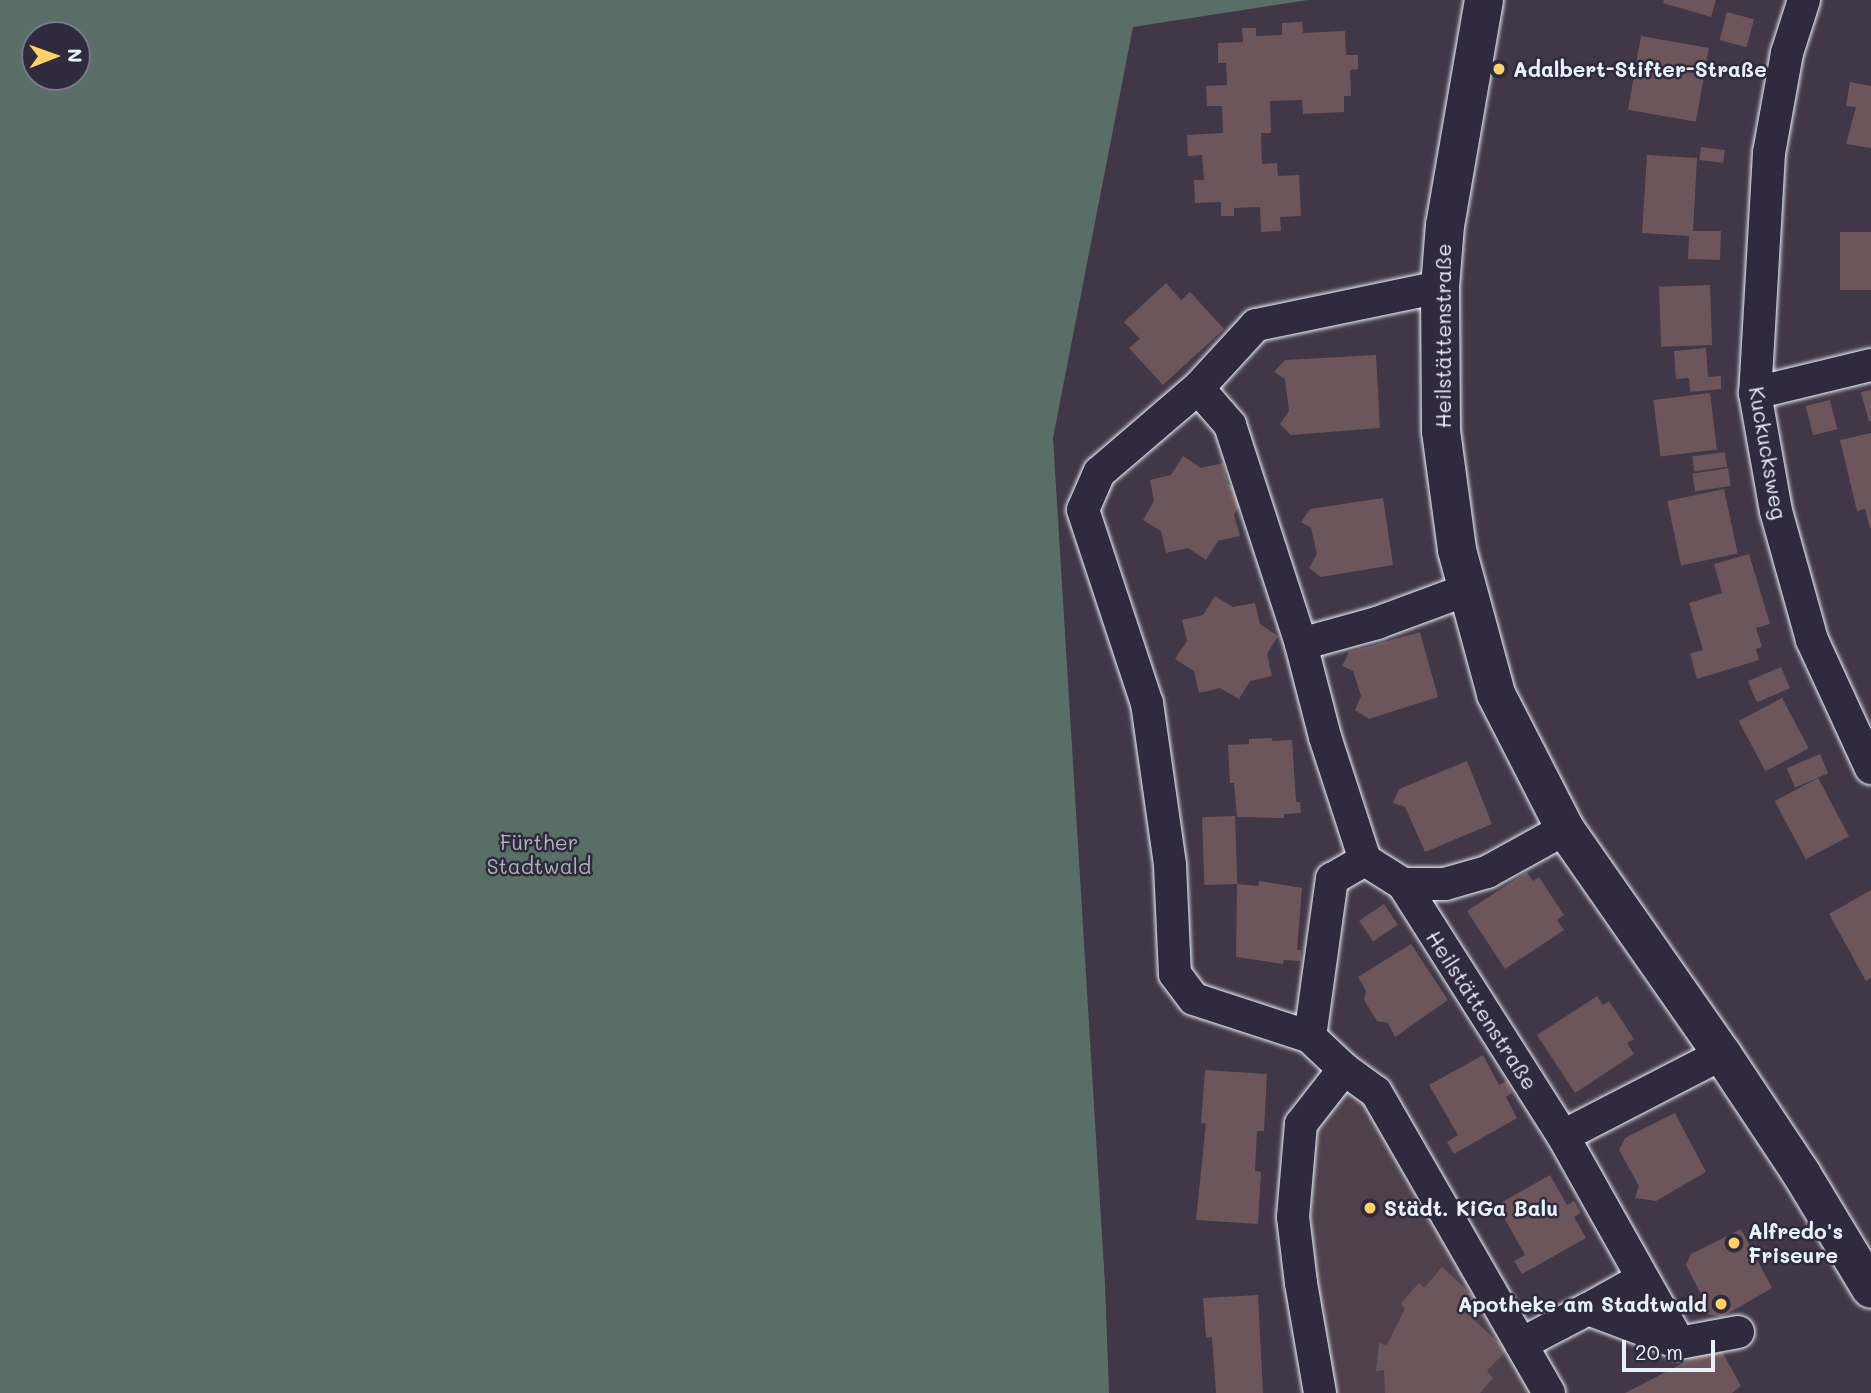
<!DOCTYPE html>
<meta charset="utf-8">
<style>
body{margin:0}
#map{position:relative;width:1871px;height:1393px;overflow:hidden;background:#413746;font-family:Mali,sans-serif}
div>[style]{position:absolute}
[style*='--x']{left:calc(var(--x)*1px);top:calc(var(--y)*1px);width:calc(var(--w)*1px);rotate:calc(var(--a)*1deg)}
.built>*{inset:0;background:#4e404c}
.green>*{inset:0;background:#5a6e68}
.building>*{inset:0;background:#6c565b;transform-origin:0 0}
.roads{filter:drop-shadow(0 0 2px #e8f1f8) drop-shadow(0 0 2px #e8f1f8)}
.minor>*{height:32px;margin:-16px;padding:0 16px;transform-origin:16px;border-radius:16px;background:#2f2a3d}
.tertiary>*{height:38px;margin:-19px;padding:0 19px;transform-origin:19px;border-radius:19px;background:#2f2a3d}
.dots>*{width:19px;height:19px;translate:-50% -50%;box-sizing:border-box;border:4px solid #2f2a3d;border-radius:50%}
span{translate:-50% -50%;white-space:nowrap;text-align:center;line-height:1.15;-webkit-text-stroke:5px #2f2a3d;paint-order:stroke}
.poi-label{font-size:21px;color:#e8f1f8;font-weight:700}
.left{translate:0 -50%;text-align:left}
.right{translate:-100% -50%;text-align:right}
.street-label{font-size:21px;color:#e8f1f8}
.park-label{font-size:21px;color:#a8b6b7}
.north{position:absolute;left:21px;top:21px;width:70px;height:70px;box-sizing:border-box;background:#2f2a3d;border:2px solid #797a88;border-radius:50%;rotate:89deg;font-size:19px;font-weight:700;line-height:28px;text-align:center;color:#e8f1f8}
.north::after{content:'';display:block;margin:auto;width:24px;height:32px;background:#ffd166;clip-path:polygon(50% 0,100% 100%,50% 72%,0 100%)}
.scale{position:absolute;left:1622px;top:1340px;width:93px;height:32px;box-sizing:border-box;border:4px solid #e8f1f8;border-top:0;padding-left:9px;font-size:21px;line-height:24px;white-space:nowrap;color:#e8f1f8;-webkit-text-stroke:5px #2f2a3d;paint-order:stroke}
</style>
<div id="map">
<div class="built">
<div style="clip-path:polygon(1355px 1093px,1367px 1099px,1539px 1393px,1335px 1393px,1324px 1379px,1305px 1142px,1333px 1098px)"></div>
</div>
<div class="green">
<div style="clip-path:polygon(evenodd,0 0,1308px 0,1133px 27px,1053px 438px,1105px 1284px,1109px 1393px,0 1393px,0 0,35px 35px,77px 35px,77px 77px,35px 77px,35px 35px)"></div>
</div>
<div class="building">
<div style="clip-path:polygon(1664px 0,1716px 0,1711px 17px,1663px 3px)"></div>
<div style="left:1727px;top:12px;width:28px;height:29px;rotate:15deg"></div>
<div style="clip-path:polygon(1302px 22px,1303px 33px,1345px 31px,1346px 55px,1358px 55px,1358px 69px,1350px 70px,1351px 96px,1344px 96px,1344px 112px,1303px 114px,1302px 100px,1270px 101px,1271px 133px,1261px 133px,1262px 164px,1277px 163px,1278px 176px,1299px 175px,1301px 216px,1280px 217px,1281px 231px,1261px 232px,1260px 207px,1234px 208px,1234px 216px,1221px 216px,1221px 202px,1195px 203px,1194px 180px,1204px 180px,1202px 155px,1188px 156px,1187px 135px,1223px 133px,1222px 106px,1207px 106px,1206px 86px,1227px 85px,1226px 63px,1218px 63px,1218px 43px,1243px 42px,1242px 28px,1256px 28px,1256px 36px,1282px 35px,1282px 23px)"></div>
<div style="left:1641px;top:36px;width:69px;height:75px;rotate:10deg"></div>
<div style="clip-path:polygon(1850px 82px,1871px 86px,1871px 148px,1846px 144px,1856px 107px,1846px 106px)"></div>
<div style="left:1701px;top:147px;width:24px;height:13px;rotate:7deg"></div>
<div style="clip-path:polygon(1647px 155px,1697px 158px,1693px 231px,1721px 231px,1720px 260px,1688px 259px,1689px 236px,1642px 233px)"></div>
<div style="left:1840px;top:232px;width:31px;height:58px"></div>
<div style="clip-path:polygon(1166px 283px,1181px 300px,1190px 292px,1224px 329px,1163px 385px,1129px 348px,1140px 339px,1124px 322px)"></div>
<div style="left:1710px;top:285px;width:60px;height:51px;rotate:88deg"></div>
<div style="clip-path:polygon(1706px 348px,1708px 377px,1721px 376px,1721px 389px,1690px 392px,1689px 378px,1676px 379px,1674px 351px)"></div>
<div style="clip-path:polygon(1376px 355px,1380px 428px,1291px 435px,1280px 424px,1289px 411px,1285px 379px,1274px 372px,1285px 360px)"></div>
<div style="clip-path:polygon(1871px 390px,1871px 421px,1869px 422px,1861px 392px)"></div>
<div style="left:1710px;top:393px;width:57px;height:57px;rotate:83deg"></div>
<div style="left:1830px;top:400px;width:30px;height:25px;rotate:76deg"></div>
<div style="clip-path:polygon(1871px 433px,1871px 528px,1870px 528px,1865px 509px,1857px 511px,1840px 440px)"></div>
<div style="left:1725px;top:452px;width:15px;height:33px;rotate:82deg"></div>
<div style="clip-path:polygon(1183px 456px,1201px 468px,1223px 463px,1228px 484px,1246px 496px,1234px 514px,1240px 536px,1218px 541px,1206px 560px,1188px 548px,1166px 553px,1161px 531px,1143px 520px,1154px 501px,1150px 480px,1171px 475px)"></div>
<div style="left:1728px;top:468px;width:18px;height:36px;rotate:81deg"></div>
<div style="left:1724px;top:489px;width:66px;height:58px;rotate:78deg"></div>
<div style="clip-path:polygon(1383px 498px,1393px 565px,1321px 577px,1309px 568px,1317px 554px,1311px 528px,1301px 522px,1310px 509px)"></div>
<div style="clip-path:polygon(1749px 554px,1770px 624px,1756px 628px,1762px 647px,1756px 649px,1759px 660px,1697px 679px,1690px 653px,1703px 650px,1689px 603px,1722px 593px,1714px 564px)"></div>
<div style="clip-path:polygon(1215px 596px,1233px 607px,1255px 603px,1260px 624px,1278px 636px,1267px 654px,1272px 676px,1250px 681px,1239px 699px,1220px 688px,1199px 693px,1194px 671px,1175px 659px,1187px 641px,1182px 620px,1203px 615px)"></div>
<div style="clip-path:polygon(1420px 632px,1438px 697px,1369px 719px,1355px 710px,1361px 696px,1353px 671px,1342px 666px,1349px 652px)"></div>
<div style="left:1781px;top:667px;width:23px;height:36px;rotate:67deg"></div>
<div style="left:1782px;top:698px;width:57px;height:49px;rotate:62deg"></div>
<div style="clip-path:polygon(1272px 738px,1272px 741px,1292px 740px,1296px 802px,1300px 802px,1301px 813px,1284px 814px,1284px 818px,1237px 817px,1234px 783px,1230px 783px,1228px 745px,1249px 744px,1249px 739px)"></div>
<div style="left:1820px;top:754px;width:21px;height:36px;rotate:67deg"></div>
<div style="clip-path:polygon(1467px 761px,1492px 824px,1425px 852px,1405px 807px,1393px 803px,1399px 789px)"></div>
<div style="left:1818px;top:778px;width:66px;height:49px;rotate:62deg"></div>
<div style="left:1235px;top:816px;width:68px;height:33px;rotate:88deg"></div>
<div style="clip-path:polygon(1527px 872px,1533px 881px,1539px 877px,1564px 915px,1557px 920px,1564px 930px,1505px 969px,1467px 911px)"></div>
<div style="clip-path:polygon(1259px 881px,1302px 888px,1297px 950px,1301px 950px,1301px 961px,1284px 960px,1283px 964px,1236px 957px,1237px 884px,1258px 886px)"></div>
<div style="clip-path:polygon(1871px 890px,1871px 978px,1866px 981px,1829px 914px)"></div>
<div style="left:1384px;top:904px;width:25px;height:30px;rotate:56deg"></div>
<div style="clip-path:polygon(1411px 944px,1448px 1000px,1395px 1037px,1388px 1023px,1377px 1021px,1364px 1000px,1366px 991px,1358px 977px)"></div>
<div style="clip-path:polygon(1597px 996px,1603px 1005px,1609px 1001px,1634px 1039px,1627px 1043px,1634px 1054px,1575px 1093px,1537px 1035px)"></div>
<div style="clip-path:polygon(1483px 1055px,1499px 1085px,1506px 1081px,1512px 1093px,1506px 1097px,1517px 1118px,1454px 1154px,1447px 1142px,1458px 1135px,1429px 1085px)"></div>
<div style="clip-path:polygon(1205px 1070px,1267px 1074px,1264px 1131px,1257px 1131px,1255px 1171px,1261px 1172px,1258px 1224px,1196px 1220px,1206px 1123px,1201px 1123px)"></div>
<div style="clip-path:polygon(1675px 1113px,1706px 1172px,1656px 1201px,1635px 1198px,1639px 1186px,1619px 1150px,1625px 1138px)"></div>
<div style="clip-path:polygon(1550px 1175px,1567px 1205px,1574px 1201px,1581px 1213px,1574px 1217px,1586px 1238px,1522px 1274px,1514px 1261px,1525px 1255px,1497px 1205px)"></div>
<div style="clip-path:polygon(1741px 1229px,1772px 1288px,1722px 1317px,1701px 1313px,1705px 1302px,1686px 1265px,1691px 1254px)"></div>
<div style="clip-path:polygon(1442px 1267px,1476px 1298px,1464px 1311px,1507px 1350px,1487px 1371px,1493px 1378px,1480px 1393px,1385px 1393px,1384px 1370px,1376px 1371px,1379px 1343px,1387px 1345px,1405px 1309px,1401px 1303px,1419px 1283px,1424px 1288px)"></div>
<div style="clip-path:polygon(1258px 1295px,1263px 1393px,1216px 1393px,1212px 1337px,1206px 1338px,1203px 1298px)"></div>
<div style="clip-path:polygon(1714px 1337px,1741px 1386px,1732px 1393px,1625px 1393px,1689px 1360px,1684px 1352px)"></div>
</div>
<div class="roads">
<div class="minor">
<div style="--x:1804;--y:0;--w:56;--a:107.8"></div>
<div style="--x:1787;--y:53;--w:102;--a:100.2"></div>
<div style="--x:1769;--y:153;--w:240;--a:93.3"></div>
<div style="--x:1755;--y:393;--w:120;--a:79.9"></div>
<div style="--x:1776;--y:511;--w:134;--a:74.4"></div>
<div style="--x:1812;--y:640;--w:141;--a:65.3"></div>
<div style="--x:1440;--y:287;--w:188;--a:168.3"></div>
<div style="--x:1256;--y:325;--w:86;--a:132.6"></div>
<div style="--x:1198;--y:388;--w:130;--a:139.4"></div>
<div style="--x:1099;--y:473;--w:40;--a:113.4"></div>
<div style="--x:1083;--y:510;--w:203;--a:71.7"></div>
<div style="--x:1147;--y:703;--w:164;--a:81.9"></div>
<div style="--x:1170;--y:865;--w:109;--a:87.4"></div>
<div style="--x:1175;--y:974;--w:31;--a:53"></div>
<div style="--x:1194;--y:999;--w:122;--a:18.1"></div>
<div style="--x:1310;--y:1037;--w:47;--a:43.3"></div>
<div style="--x:1344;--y:1069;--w:39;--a:36"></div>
<div style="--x:1376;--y:1092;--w:347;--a:60.1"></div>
<div style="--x:1198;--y:388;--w:49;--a:49.1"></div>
<div style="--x:1230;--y:425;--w:230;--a:72"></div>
<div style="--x:1301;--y:644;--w:96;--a:75.5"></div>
<div style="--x:1325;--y:737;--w:129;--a:72"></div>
<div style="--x:1365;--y:860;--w:45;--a:32.3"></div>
<div style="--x:1403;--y:884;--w:299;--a:57.6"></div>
<div style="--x:1563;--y:1136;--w:237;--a:60.7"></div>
<div style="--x:1679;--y:1343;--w:60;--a:-10.6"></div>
<div style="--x:1755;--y:393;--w:119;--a:-13.6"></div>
<div style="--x:1301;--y:644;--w:79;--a:-15.4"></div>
<div style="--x:1377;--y:623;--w:95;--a:-20.3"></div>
<div style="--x:1403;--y:884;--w:42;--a:0"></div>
<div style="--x:1445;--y:884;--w:44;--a:-15.9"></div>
<div style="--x:1487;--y:872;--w:89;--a:-28.9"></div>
<div style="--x:1310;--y:1037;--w:160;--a:-82.1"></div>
<div style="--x:1332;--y:879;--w:38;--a:-30"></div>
<div style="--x:1563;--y:1136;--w:179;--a:-27.3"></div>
<div style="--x:1642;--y:1279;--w:62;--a:150.9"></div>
<div style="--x:1588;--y:1309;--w:97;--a:20.5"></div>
<div style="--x:1521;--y:1344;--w:76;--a:-27.6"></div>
<div style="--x:1320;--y:1393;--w:112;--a:-99.8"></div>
<div style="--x:1301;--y:1283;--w:66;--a:-96.9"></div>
<div style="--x:1293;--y:1217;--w:93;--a:-85.1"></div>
<div style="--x:1301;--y:1124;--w:70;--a:-52"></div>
</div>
<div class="tertiary">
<div style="--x:1484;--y:0;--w:228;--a:99.8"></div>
<div style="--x:1445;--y:225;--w:62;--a:94.6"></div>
<div style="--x:1440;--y:287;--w:144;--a:89.6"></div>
<div style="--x:1441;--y:431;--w:120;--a:82.3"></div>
<div style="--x:1457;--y:550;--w:149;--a:74.8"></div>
<div style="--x:1496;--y:694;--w:152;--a:62.9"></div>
<div style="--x:1565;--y:829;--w:274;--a:55.1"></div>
<div style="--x:1722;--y:1054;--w:143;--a:56.4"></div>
<div style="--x:1801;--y:1173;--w:135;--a:58.9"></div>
</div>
</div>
<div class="dots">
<div style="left:1499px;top:69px;background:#ffd166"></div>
<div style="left:1370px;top:1208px;background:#ffd166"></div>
<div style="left:1734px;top:1243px;background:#ffd166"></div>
<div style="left:1721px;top:1304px;background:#ffd166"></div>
</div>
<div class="poi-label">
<span class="left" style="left:1513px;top:69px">Adalbert-Stifter-Straße</span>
<span class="left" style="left:1384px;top:1208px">Städt. KiGa Balu</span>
<span class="left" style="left:1748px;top:1243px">Alfredo's<br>Friseure</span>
<span class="right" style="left:1707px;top:1304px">Apotheke am Stadtwald</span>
</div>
<div class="street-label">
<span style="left:1443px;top:336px;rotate:-90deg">Heilstättenstraße</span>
<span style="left:1768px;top:453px;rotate:80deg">Kuckucksweg</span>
<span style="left:1482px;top:1010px;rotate:57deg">Heilstättenstraße</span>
</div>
<div class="park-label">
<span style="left:539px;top:854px">Fürther<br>Stadtwald</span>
</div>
<div class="north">N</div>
<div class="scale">20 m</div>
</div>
